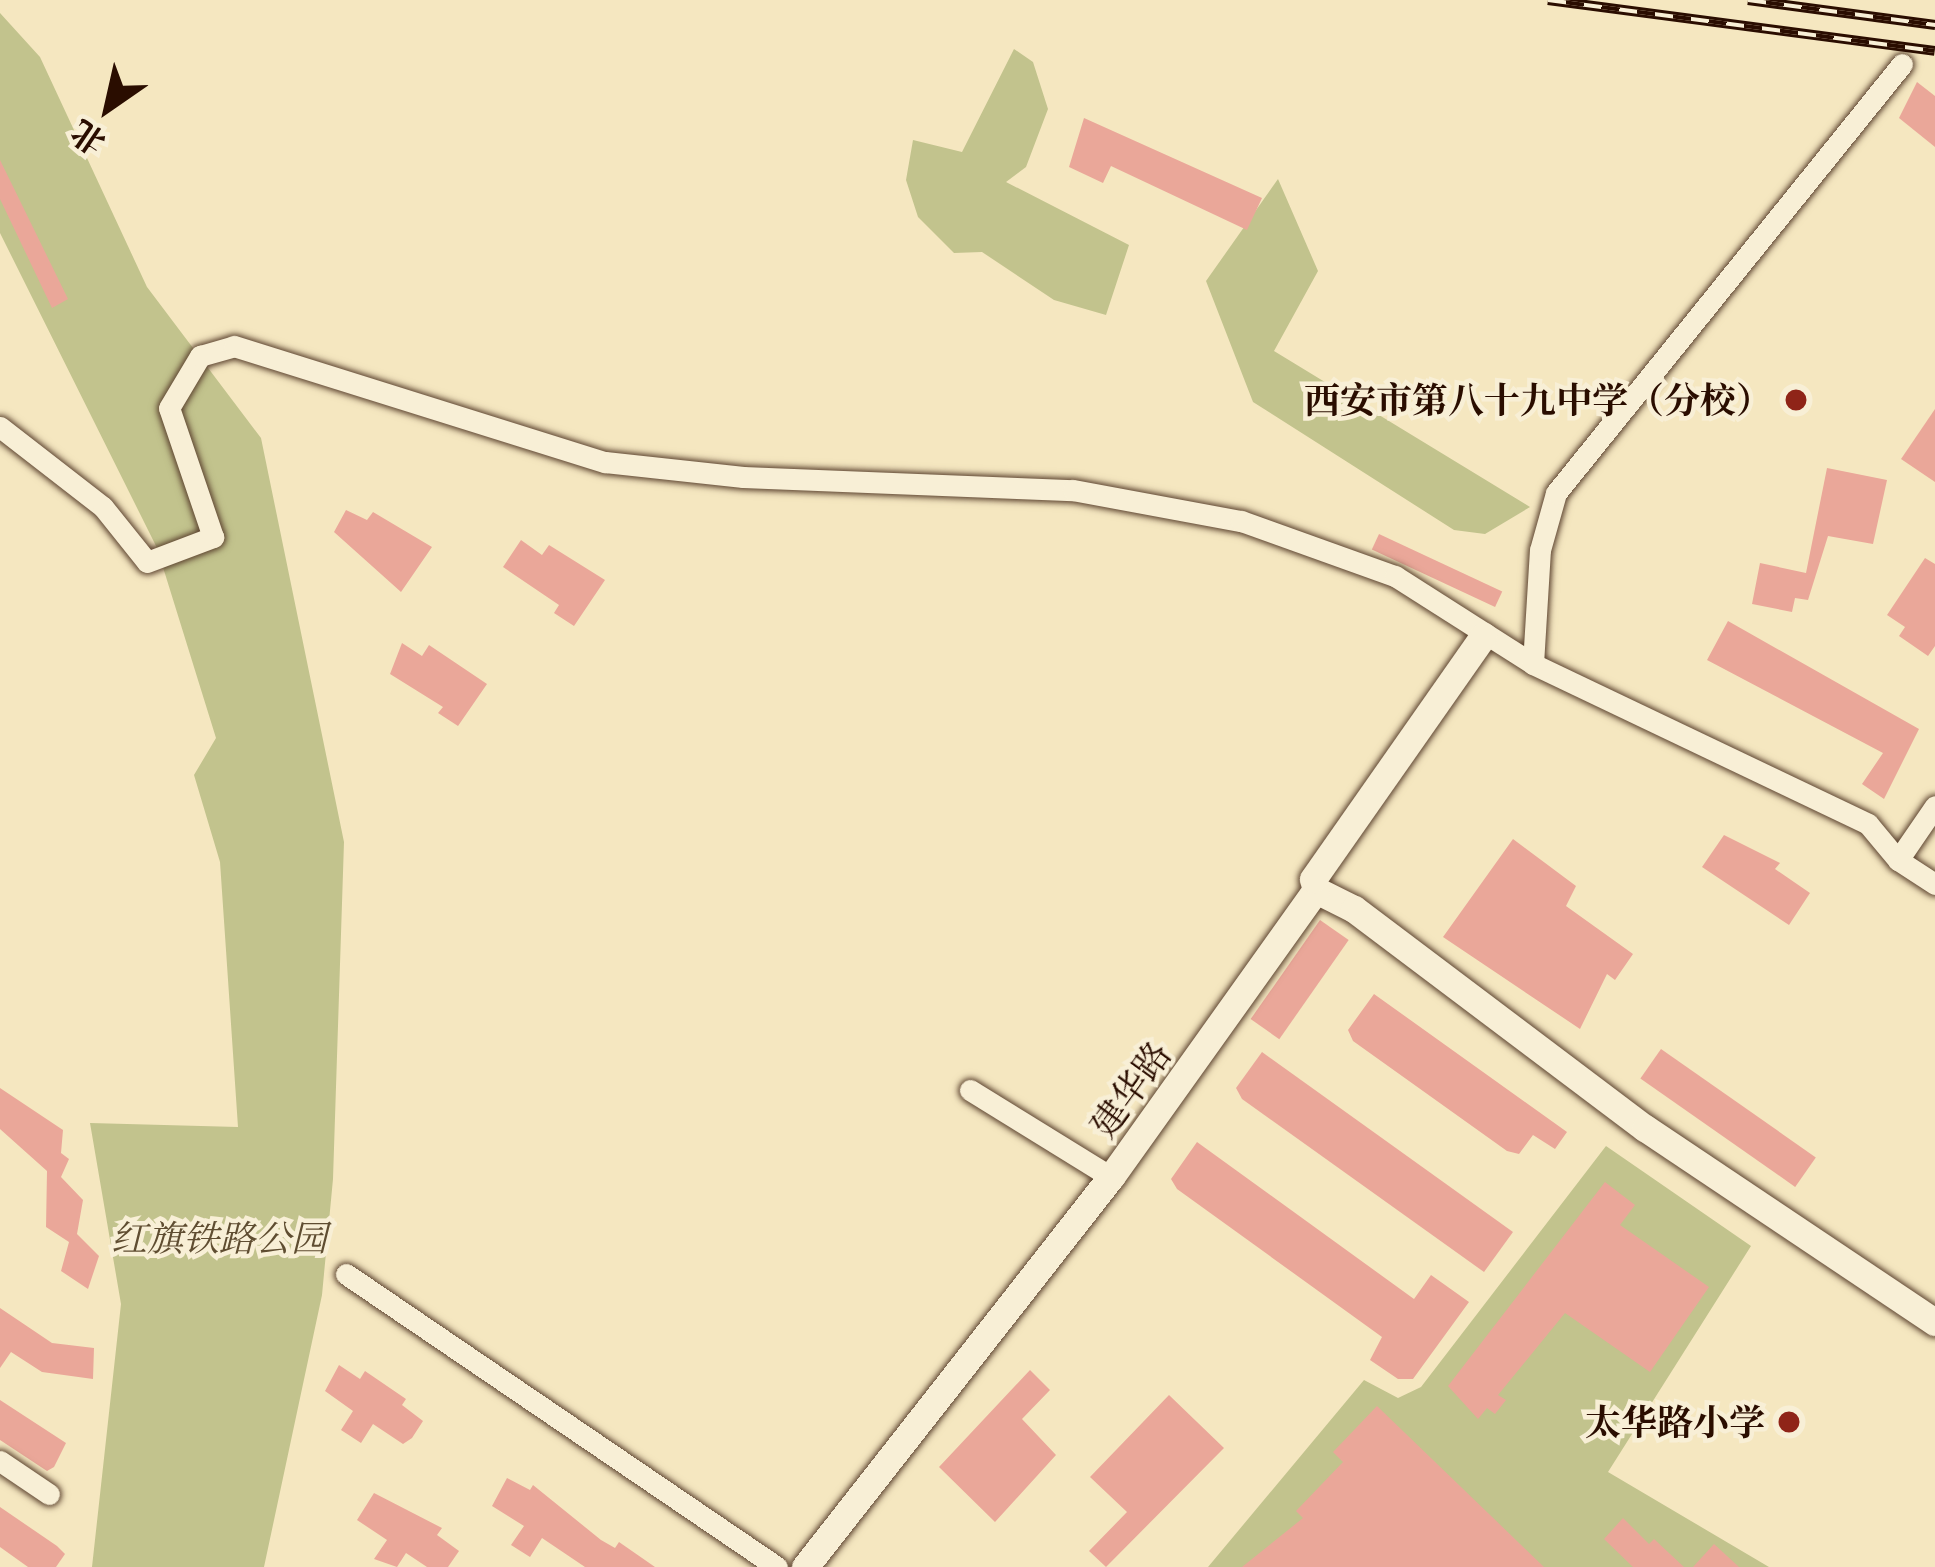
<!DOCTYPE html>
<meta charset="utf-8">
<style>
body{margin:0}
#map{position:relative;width:1935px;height:1567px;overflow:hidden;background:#f5e7c0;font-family:"Gentium Book Plus","Noto Serif SC",serif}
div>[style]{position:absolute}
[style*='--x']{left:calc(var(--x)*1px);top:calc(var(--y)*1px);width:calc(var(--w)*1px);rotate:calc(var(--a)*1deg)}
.green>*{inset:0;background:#c2c38d}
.building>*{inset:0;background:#eaa799;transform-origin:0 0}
.roads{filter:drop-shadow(0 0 3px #5d4430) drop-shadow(0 0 3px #5d4430)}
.minor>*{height:21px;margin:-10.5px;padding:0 10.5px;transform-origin:10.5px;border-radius:10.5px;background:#f8efd6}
.tertiary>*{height:27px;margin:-13.5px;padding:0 13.5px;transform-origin:13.5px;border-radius:13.5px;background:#f8efd6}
.rail>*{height:10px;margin-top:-5px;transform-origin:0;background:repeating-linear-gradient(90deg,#f8efd6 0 18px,#2a0d00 0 36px);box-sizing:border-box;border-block:3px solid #2a0d00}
.dots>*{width:33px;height:33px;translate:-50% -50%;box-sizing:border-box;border:6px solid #f8efd6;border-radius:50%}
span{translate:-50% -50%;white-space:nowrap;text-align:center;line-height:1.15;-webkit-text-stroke:9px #f8efd6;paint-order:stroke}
.poi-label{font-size:36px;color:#2a0d00;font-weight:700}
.right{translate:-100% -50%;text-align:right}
.street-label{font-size:36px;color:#2a0d00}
.park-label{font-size:36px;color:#5f4d31;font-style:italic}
.north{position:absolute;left:48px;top:48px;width:120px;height:120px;-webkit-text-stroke:9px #f8efd6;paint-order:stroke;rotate:214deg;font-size:33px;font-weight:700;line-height:48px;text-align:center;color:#2a0d00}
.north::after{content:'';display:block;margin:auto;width:42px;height:54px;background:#2a0d00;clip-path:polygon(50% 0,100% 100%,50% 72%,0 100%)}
</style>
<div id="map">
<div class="green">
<div style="clip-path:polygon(0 13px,40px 57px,147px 287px,261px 438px,344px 842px,333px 1179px,322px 1295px,264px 1567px,92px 1567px,121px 1304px,90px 1123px,238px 1127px,220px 862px,194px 775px,216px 738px,157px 548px,0 233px)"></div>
<div style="clip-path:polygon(1014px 49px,1033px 62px,1048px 109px,1026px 167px,1006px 182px,1129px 245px,1106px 315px,1054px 300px,982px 252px,954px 253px,918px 217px,906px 180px,913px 140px,962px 152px)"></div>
<div style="clip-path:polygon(1278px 179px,1318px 271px,1274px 351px,1530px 507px,1485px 534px,1454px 530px,1253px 402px,1206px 281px)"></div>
<div style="clip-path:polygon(1606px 1146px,1751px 1246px,1608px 1472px,1769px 1567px,1208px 1567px,1364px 1380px,1398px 1398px,1421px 1387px)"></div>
</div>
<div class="building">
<div style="clip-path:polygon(1917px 82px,1935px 96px,1935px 147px,1899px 118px)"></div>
<div style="clip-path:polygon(1084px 118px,1262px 198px,1247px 230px,1111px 166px,1103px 183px,1069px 167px)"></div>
<div style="clip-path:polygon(0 160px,68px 299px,52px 308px,0 199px)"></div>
<div style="clip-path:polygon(1935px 409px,1935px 482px,1901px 459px)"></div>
<div style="clip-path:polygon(1827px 468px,1887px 480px,1873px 544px,1828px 536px,1808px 600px,1795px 598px,1792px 612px,1752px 604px,1760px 563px,1806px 573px)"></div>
<div style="clip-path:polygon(346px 510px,367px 520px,373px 512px,432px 547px,401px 592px,334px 532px)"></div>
<div style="left:1379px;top:534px;width:136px;height:17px;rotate:25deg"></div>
<div style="clip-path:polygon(521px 540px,542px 555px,549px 545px,605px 580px,574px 626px,554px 613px,559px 605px,503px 567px)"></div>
<div style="clip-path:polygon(1925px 558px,1935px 564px,1935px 646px,1928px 656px,1899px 636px,1905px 627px,1887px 615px)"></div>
<div style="clip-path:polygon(1728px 621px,1919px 729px,1884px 799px,1862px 784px,1883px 753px,1707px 660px)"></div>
<div style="clip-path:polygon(402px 643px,422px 656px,429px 645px,487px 684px,458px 726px,438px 713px,443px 707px,390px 674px)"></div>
<div style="clip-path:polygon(1724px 835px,1780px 863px,1775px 869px,1810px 893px,1789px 925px,1702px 867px)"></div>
<div style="clip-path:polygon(1513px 839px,1576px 886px,1566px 906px,1633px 954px,1615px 980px,1607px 974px,1580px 1029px,1443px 937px)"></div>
<div style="left:1320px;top:920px;width:35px;height:121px;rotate:35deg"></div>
<div style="clip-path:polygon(1374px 994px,1567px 1132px,1555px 1149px,1533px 1135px,1519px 1154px,1507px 1151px,1353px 1041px,1348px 1030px)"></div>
<div style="left:1661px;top:1049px;width:189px;height:36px;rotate:35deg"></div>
<div style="clip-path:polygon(1262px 1052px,1513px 1232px,1484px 1272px,1242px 1099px,1236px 1088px)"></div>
<div style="clip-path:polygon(0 1088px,63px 1130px,61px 1153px,69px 1159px,61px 1177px,83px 1200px,77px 1234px,99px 1256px,88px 1289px,61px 1271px,69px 1242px,46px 1227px,47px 1171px,0 1129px)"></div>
<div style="clip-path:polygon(1197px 1142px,1414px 1299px,1431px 1275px,1469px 1302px,1413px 1379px,1398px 1379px,1370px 1360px,1382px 1337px,1177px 1189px,1171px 1179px)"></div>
<div style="clip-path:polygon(1605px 1182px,1635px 1205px,1620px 1225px,1709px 1287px,1650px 1372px,1565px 1313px,1498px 1395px,1506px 1400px,1495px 1414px,1487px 1408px,1478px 1419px,1448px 1386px)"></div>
<div style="clip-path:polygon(0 1308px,52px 1343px,94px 1348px,93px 1379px,42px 1372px,11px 1352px,0 1368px)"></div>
<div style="clip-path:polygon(339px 1365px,360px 1379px,365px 1371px,406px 1399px,402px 1405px,423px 1421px,412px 1438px,403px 1444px,373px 1424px,361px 1443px,341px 1430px,353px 1411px,325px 1391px)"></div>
<div style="clip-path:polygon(1030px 1370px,1050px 1390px,1022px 1419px,1056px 1455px,995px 1522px,939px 1467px)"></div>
<div style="clip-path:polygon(1169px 1395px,1224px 1448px,1106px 1567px,1089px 1551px,1127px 1512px,1090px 1477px)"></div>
<div style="clip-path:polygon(0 1400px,66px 1443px,54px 1467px,47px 1471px,0 1440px)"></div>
<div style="clip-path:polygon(1377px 1406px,1544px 1567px,1242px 1567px,1303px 1518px,1296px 1511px,1343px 1462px,1333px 1452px)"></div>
<div style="clip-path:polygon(507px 1478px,530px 1490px,533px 1485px,601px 1540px,615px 1548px,619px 1542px,655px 1567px,585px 1567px,542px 1538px,530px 1557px,511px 1545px,524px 1526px,492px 1506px)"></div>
<div style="clip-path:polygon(374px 1493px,442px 1528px,437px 1535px,459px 1551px,448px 1567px,427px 1567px,406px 1553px,397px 1567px,374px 1559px,387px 1540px,357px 1520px)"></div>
<div style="clip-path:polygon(0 1507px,57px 1546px,65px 1554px,56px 1567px,28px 1567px,0 1547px)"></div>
<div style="clip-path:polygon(1623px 1518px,1649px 1544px,1654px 1539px,1684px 1567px,1633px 1567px,1604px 1539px)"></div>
<div style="clip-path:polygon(1714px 1544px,1739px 1567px,1693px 1567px)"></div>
</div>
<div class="roads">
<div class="minor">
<div style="--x:0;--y:427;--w:130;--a:37.8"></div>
<div style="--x:103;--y:507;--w:70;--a:51.3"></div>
<div style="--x:147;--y:562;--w:71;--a:-20.7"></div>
<div style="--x:213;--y:537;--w:136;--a:-108.8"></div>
<div style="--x:169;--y:408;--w:61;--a:-59.2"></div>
<div style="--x:200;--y:356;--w:35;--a:-16"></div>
<div style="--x:234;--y:346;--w:389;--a:17.4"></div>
<div style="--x:605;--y:462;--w:139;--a:6.2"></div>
<div style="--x:743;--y:477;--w:330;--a:2.3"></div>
<div style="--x:1073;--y:490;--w:171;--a:10.5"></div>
<div style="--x:1241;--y:521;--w:164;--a:19.7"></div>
<div style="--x:1395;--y:576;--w:164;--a:32.5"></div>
<div style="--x:1533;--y:664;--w:371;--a:25.5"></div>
<div style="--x:1868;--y:824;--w:47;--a:50.2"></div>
<div style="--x:1898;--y:860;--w:44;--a:33"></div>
<div style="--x:1533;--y:664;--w:114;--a:-86.5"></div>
<div style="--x:1540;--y:550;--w:59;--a:-74.3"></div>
<div style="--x:1556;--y:493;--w:551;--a:-51.11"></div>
<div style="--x:1898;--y:860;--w:65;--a:-55.6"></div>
<div style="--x:970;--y:1090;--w:166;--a:31.7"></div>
<div style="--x:346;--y:1274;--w:521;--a:34.21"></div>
<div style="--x:0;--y:1461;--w:59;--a:34"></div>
</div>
<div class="tertiary">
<div style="--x:1316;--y:890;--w:42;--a:26.6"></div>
<div style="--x:1354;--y:909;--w:364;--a:37"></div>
<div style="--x:1645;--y:1128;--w:349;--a:33.8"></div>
<div style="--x:805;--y:1567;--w:496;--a:-51.9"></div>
<div style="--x:1111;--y:1177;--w:353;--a:-54.5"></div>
<div style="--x:1316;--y:890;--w:11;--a:-105"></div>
<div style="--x:1313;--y:879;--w:297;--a:-55"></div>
</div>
</div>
<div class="rail">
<div style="--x:1548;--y:0;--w:390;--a:7.5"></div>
<div style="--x:1748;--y:0;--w:189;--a:7.6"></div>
</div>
<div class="dots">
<div style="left:1796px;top:400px;background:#8f2418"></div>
<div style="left:1789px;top:1422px;background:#8f2418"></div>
</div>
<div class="poi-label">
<span class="right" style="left:1772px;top:400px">西安市第八十九中学（分校）</span>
<span class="right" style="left:1765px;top:1422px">太华路小学</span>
</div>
<div class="street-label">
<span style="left:1130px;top:1089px;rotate:-54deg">建华路</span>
</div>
<div class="park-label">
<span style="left:219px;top:1238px">红旗铁路公园</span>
</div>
<div class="north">北</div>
</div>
